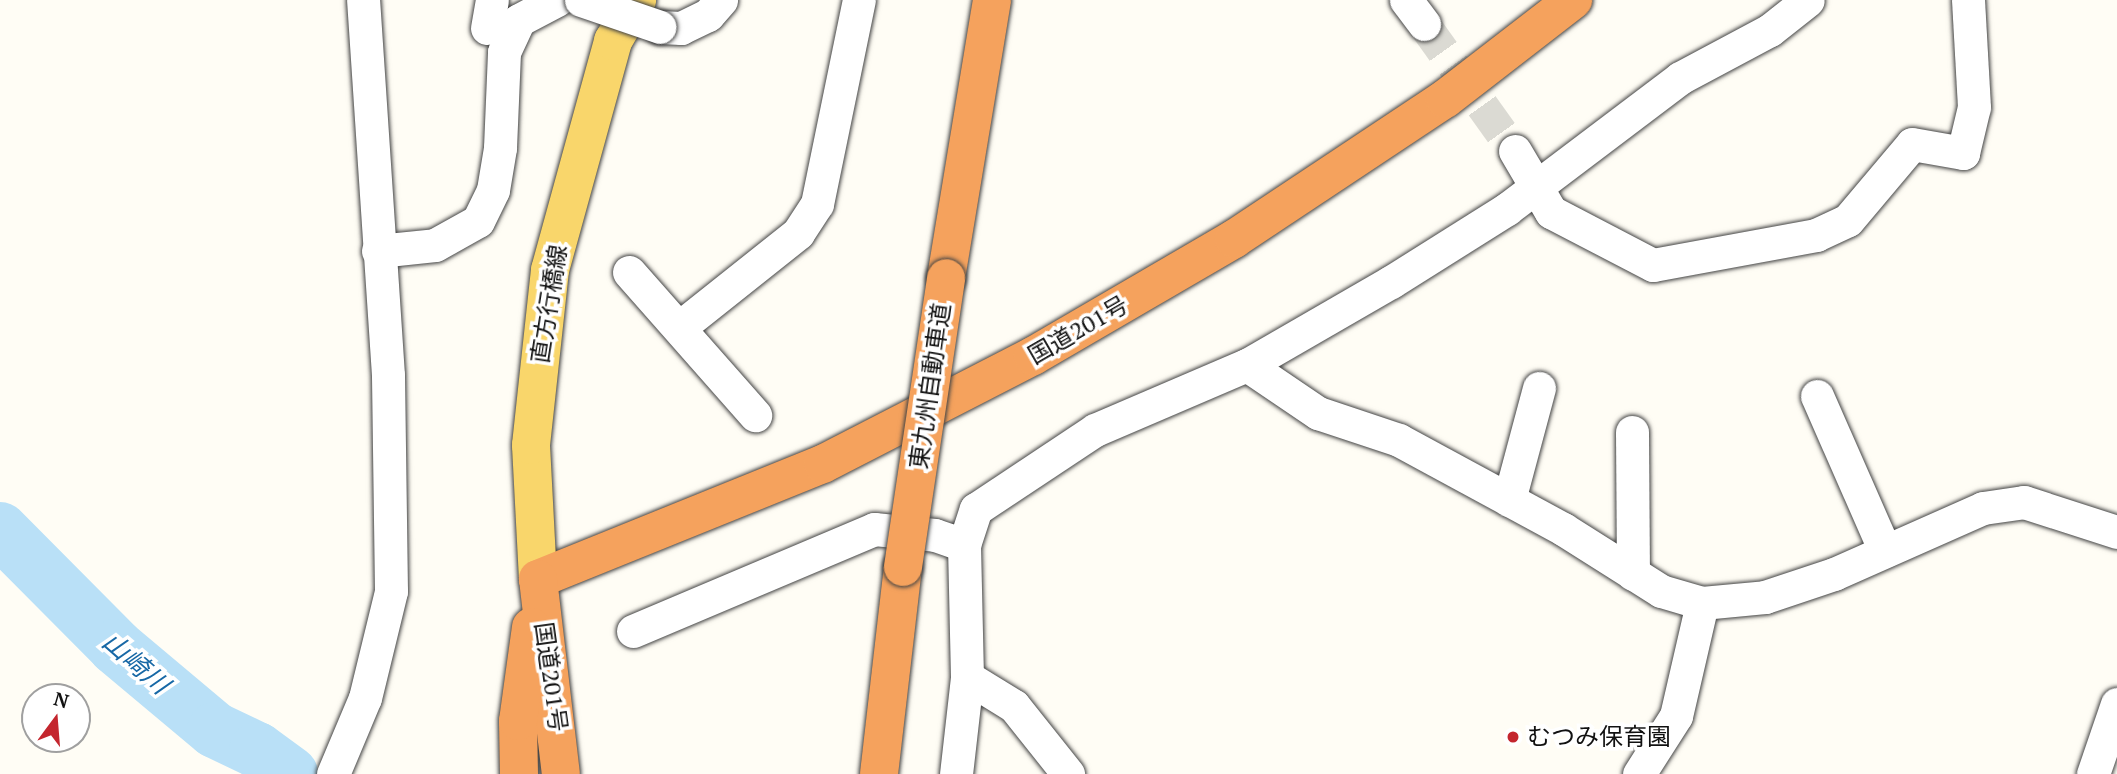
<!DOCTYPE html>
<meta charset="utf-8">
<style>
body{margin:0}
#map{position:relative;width:2117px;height:774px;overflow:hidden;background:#fffdf5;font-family:"PT Serif","Noto Sans JP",serif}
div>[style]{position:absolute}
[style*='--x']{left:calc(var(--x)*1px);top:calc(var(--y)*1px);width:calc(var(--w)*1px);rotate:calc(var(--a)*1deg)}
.river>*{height:56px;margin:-28px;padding:0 28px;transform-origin:28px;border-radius:28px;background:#b9e0f7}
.minor-tunnel>*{height:33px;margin-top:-16.5px;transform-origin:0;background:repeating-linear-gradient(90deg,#dbdad3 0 33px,transparent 0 50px)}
.roads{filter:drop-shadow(0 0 2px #444) drop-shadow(0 0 2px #444)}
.minor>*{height:33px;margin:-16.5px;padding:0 16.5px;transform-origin:16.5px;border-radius:16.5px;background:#fff}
.major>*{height:38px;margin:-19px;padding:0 19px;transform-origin:19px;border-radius:19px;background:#f9d66b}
.highway>*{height:38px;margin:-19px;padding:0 19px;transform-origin:19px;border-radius:19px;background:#f5a25d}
.bridges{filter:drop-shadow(0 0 2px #444) drop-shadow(0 0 2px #444)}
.minor-bridge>*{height:33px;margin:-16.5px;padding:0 16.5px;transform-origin:16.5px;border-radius:16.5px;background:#fff}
.highway-bridge>*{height:38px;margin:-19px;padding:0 19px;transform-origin:19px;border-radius:19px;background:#f5a25d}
.dots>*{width:19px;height:19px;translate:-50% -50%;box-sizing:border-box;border:4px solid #fff;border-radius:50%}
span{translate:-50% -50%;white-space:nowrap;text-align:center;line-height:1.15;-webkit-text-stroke:7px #fff;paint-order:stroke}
.street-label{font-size:24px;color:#111}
.poi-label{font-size:24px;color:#111}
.left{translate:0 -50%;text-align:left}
.water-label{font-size:26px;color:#1768a6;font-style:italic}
.north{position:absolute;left:21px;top:683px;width:70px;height:70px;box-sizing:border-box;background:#fff;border:2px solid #a0a0a0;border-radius:50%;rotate:16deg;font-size:19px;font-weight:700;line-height:28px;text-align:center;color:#111}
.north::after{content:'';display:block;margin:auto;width:24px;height:32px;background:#c4262e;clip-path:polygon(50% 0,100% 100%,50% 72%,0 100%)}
</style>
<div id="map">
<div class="river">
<div style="--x:0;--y:530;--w:165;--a:45.2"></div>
<div style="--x:116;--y:647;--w:129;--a:40"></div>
<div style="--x:215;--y:730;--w:47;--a:25.5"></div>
<div style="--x:257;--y:750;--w:41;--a:36"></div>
</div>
<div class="minor-tunnel">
<div style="--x:1424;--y:24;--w:156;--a:54.4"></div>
</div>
<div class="roads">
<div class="minor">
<div style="--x:1406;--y:0;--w:30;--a:53"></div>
<div style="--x:660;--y:27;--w:21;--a:3"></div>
<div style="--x:681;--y:28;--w:30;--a:-26"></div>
<div style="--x:708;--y:15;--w:20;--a:-49"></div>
<div style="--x:487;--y:28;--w:28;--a:-80"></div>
<div style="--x:1515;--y:151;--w:71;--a:59.5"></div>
<div style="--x:1551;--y:212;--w:115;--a:27.5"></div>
<div style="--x:1653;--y:265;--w:166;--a:-10.4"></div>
<div style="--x:1816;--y:235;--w:35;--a:-25"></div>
<div style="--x:1848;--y:220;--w:99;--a:-49.9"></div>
<div style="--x:1912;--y:144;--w:52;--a:10"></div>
<div style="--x:1963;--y:153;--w:47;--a:-76.6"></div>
<div style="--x:1974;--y:107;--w:107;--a:-93.2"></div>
<div style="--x:378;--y:251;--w:57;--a:-6"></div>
<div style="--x:435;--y:245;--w:49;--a:-29.2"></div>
<div style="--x:478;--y:221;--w:34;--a:-64"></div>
<div style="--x:493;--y:190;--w:43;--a:-80.5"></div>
<div style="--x:500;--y:148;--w:96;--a:-87.6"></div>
<div style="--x:504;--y:52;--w:35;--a:-65"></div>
<div style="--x:519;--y:20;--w:43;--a:-27.8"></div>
<div style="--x:629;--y:272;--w:191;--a:48.6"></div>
<div style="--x:680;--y:327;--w:151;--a:-38.5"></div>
<div style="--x:798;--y:233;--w:35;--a:-57"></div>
<div style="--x:817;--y:204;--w:208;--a:-78.4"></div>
<div style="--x:1247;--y:365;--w:86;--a:34.1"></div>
<div style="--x:1318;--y:413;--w:85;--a:18.4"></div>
<div style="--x:1399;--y:440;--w:187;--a:28.5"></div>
<div style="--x:1563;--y:529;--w:116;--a:32.3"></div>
<div style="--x:1661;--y:591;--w:43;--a:16.3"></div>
<div style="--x:1702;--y:603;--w:63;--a:-5.4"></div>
<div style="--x:1765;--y:597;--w:73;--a:-18.4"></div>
<div style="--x:1834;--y:574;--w:163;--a:-23.9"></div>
<div style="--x:1983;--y:508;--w:41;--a:-8.3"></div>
<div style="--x:2024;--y:502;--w:98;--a:17.9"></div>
<div style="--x:1817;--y:396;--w:169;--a:66.3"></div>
<div style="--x:1632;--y:432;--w:142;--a:89.6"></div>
<div style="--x:1509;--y:500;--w:116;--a:-75"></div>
<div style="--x:633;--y:631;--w:262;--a:-22.9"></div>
<div style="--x:874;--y:529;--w:61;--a:5.6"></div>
<div style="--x:935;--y:535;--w:31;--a:19"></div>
<div style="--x:967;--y:677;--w:55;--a:31.7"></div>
<div style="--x:1014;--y:706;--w:87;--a:51.5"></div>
<div style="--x:333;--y:774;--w:82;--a:-67.2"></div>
<div style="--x:365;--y:698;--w:110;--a:-76.3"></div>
<div style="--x:391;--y:591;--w:216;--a:-90.8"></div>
<div style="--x:388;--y:375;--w:376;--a:-93.8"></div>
<div style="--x:956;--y:774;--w:98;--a:-83.5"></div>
<div style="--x:967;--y:677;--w:132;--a:-91.3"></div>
<div style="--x:964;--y:545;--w:38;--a:-72"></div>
<div style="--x:976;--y:509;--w:143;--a:-33.6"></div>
<div style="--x:1095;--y:430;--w:165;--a:-23.2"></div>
<div style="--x:1247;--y:365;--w:166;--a:-30"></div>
<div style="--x:1391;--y:282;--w:137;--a:-32.2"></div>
<div style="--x:1507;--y:209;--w:217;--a:-37.1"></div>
<div style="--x:1680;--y:78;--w:102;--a:-28.1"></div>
<div style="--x:1770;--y:30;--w:48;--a:-38.3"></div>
<div style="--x:1639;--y:774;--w:69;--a:-57.5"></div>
<div style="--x:1676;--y:716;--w:116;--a:-77"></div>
<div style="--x:2093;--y:774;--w:74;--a:-71.1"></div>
</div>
<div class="major">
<div style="--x:538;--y:579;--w:134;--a:-93"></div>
<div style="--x:531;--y:445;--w:176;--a:-83.8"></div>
<div style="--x:550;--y:270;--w:238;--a:-74.6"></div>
<div style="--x:613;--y:41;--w:48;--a:-59.7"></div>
</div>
<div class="highway">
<div style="--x:946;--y:278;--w:282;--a:-80.6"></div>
<div style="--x:538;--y:579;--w:307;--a:-22"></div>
<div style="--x:823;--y:464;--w:236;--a:-27.2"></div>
<div style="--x:1033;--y:356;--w:233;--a:-30.2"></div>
<div style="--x:1234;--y:239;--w:253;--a:-33.6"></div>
<div style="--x:1445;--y:99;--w:162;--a:-37.7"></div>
<div style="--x:538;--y:579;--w:196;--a:83.3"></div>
<div style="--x:519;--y:774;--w:53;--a:-91.1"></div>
<div style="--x:518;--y:721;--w:95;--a:-82.1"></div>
<div style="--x:879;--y:774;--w:208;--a:-83.4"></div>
</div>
</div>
<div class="bridges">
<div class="minor-bridge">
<div style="--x:581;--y:0;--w:83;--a:18.9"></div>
</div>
<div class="highway-bridge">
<div style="--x:903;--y:567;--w:292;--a:-81.5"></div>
</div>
</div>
<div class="dots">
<div style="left:1513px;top:737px;background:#c4262e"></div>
</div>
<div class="street-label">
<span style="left:549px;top:304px;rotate:-81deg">直方行橋線</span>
<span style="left:1078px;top:330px;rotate:-30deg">国道201号</span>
<span style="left:930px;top:386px;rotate:-82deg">東九州自動車道</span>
<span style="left:551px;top:677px;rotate:82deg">国道201号</span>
</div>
<div class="poi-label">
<span class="left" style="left:1527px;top:737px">むつみ保育園</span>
</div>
<div class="water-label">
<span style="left:136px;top:663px;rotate:41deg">山崎川</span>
</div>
<div class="north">N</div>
</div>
